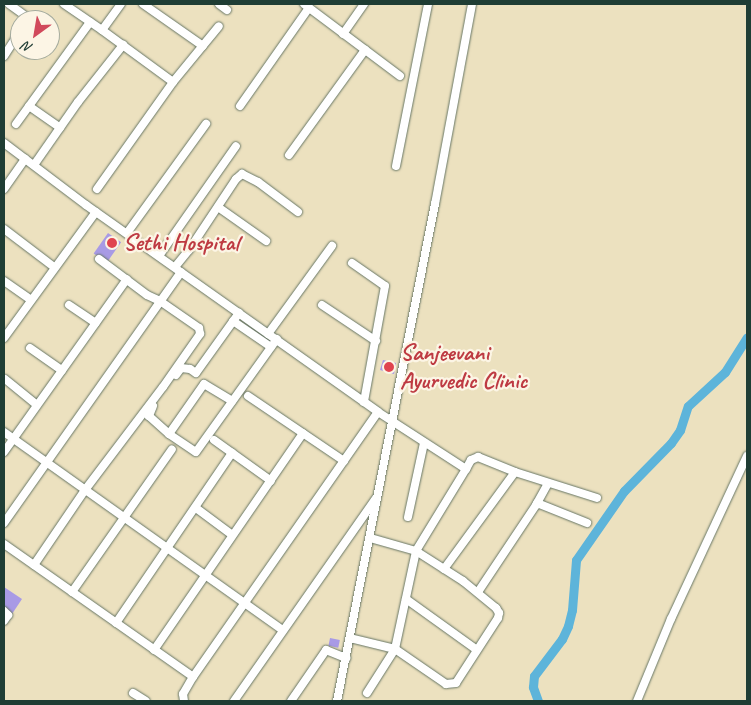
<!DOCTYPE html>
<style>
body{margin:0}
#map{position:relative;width:751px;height:705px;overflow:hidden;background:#ece1bf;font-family:Caveat,sans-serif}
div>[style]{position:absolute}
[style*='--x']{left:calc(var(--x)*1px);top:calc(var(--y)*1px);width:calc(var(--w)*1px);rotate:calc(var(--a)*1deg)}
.canal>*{height:9px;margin:-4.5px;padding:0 4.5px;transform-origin:4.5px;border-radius:4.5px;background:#5db4da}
.building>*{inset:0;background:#a89ae5;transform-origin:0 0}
.roads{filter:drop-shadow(0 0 1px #677665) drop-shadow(0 0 1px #677665)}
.minor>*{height:8px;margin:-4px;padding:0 4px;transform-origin:4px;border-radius:4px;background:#fff}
.dots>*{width:14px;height:14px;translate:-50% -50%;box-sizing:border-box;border:2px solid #fcf5e5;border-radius:50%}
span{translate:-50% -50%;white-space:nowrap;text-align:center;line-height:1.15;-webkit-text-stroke:4.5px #fcf5e5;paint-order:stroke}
.health-label{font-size:24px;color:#be3a42;font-weight:700}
.left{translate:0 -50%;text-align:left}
.frame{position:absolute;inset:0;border:5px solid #1f3d34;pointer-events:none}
.north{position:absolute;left:10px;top:10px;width:50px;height:50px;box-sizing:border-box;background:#fcf5e5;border:1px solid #a4ab9e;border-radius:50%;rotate:212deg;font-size:14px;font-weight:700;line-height:20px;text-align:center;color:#1f3d34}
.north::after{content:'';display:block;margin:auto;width:18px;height:22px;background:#d1495b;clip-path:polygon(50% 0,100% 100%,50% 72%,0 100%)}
</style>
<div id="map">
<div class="canal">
<div style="--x:538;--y:701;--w:15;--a:-110"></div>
<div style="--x:533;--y:687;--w:11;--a:-85"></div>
<div style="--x:534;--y:676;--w:46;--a:-52.9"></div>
<div style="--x:562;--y:639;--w:14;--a:-65"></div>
<div style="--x:568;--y:626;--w:16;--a:-76"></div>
<div style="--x:572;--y:610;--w:50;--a:-85.4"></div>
<div style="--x:576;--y:560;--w:84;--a:-55.2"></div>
<div style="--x:624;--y:491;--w:67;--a:-45.6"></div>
<div style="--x:671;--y:443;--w:16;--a:-55"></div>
<div style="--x:680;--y:430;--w:25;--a:-72"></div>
<div style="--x:688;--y:406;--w:50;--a:-42.6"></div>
<div style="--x:725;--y:372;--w:41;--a:-57.8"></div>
</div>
<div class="building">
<div style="left:108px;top:233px;width:16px;height:25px;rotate:35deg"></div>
<div style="clip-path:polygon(383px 360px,396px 363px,394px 374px,380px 370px)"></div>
<div style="clip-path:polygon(4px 587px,22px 599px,12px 614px,4px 609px)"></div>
<div style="left:330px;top:638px;width:10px;height:8px;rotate:11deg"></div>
</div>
<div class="roads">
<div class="minor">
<div style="--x:9;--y:4;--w:27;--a:36"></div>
<div style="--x:64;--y:4;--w:46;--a:34.4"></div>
<div style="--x:121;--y:4;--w:32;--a:126"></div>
<div style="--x:102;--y:30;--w:88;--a:36.2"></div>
<div style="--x:143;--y:4;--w:73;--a:35"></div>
<div style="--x:219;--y:4;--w:10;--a:37"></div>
<div style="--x:304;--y:4;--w:120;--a:36.9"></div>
<div style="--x:343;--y:34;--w:37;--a:-55"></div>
<div style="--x:4;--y:56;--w:30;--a:-57"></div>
<div style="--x:29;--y:106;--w:38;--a:35"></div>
<div style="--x:240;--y:106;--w:120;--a:-54.9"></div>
<div style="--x:16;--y:124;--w:126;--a:-54"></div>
<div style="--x:4;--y:143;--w:103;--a:37.1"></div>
<div style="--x:86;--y:205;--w:358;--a:35.3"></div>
<div style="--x:378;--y:412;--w:105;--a:32.9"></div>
<div style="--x:466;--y:469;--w:96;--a:121.4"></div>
<div style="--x:416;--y:551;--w:56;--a:32.6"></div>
<div style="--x:463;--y:581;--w:43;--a:39.3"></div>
<div style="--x:496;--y:608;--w:6;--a:59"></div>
<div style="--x:499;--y:613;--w:5;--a:101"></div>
<div style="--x:498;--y:618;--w:77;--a:122.9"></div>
<div style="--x:456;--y:683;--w:10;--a:174"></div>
<div style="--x:446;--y:684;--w:62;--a:-145.5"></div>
<div style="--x:395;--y:649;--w:46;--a:-166.3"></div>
<div style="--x:289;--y:155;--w:130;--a:-54.1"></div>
<div style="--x:34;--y:165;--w:77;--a:-55.1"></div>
<div style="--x:78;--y:102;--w:73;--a:-51.7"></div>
<div style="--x:396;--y:166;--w:165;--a:-78.8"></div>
<div style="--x:4;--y:189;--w:37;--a:-55"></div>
<div style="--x:97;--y:189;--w:131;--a:-54.6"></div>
<div style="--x:173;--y:82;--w:72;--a:-50.6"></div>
<div style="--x:218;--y:207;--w:59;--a:35.3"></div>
<div style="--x:4;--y:229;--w:63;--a:37.2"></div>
<div style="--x:127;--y:233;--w:135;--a:-54.1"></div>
<div style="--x:159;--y:256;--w:134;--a:-55"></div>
<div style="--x:352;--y:263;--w:40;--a:34.9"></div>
<div style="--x:385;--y:286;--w:118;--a:100.3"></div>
<div style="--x:175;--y:267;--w:22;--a:-51"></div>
<div style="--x:189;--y:250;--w:85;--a:-56.5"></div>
<div style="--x:236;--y:179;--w:8;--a:-40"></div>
<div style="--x:242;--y:174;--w:18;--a:27"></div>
<div style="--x:258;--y:182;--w:50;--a:36.9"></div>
<div style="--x:4;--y:281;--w:32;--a:35"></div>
<div style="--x:69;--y:305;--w:32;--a:34"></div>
<div style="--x:322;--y:305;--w:65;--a:33.7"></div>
<div style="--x:233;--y:321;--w:46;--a:34.4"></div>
<div style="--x:268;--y:334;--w:109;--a:-54"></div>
<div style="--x:4;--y:338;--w:156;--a:-53.9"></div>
<div style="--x:30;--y:348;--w:39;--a:35"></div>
<div style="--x:176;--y:375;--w:9;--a:-54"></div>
<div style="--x:181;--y:368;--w:9;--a:6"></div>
<div style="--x:190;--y:369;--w:7;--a:34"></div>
<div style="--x:196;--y:373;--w:74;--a:-54.4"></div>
<div style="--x:5;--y:379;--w:41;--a:39.1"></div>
<div style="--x:248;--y:396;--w:116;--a:34.1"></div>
<div style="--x:153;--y:406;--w:11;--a:112"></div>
<div style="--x:149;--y:416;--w:27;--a:42"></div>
<div style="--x:169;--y:434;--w:32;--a:34"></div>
<div style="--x:196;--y:452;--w:139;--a:-54.4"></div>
<div style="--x:4;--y:432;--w:342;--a:35.4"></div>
<div style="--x:169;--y:434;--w:61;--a:-55"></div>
<div style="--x:204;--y:384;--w:33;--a:31"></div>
<div style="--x:214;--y:440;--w:70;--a:35.7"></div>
<div style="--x:4;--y:452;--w:212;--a:-54.6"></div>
<div style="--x:466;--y:469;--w:10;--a:-61"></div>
<div style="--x:471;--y:460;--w:8;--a:-23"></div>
<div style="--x:478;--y:457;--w:40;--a:22"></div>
<div style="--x:537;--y:503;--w:54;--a:21.8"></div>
<div style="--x:196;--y:508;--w:44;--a:36.6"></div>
<div style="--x:408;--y:517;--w:76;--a:-77.8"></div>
<div style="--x:4;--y:523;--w:307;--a:-54.8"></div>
<div style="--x:4;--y:544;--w:231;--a:35.1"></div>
<div style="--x:34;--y:565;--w:91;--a:-55.8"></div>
<div style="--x:85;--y:490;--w:129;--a:-52.9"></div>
<div style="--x:163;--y:387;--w:65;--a:-55.1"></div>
<div style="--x:200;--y:334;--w:6;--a:-99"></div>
<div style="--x:199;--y:328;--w:47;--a:-145.3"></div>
<div style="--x:160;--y:301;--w:14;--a:-155"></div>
<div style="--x:147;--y:295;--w:60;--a:-143.1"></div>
<div style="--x:444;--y:569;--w:120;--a:-53.8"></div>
<div style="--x:515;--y:472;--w:86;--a:17.6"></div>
<div style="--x:72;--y:592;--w:174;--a:-55"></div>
<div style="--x:478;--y:592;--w:105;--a:-56.3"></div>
<div style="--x:536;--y:505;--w:25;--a:-61"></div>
<div style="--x:406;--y:599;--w:87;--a:35.7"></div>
<div style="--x:4;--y:611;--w:6;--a:45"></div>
<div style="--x:8;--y:615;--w:7;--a:124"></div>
<div style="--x:116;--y:623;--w:206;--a:-55.7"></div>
<div style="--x:154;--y:650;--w:263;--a:-55.5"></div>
<div style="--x:133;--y:693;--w:15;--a:32"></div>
<div style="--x:367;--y:693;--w:52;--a:-57.5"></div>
<div style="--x:395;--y:649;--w:100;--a:-77.9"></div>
<div style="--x:416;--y:551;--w:48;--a:-164.2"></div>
<div style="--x:184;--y:701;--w:7;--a:-98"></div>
<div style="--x:183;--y:694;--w:20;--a:-60"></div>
<div style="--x:193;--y:677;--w:323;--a:-55.1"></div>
<div style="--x:234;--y:701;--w:248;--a:-55"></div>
<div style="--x:291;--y:701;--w:62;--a:-55.5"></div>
<div style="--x:326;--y:650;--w:22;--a:22"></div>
<div style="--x:337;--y:701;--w:507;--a:-78.85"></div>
<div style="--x:435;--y:204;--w:203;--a:-79.5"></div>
<div style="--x:637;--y:701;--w:89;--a:-67.5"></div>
<div style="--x:671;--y:619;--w:180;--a:-65"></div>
</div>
</div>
<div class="dots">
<div style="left:112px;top:243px;background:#e0444e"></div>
<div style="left:389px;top:367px;background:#e0444e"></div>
</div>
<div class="health-label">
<span class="left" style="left:123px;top:243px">Sethi Hospital</span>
<span class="left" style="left:400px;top:367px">Sanjeevani<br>Ayurvedic Clinic</span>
</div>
<div class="frame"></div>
<div class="north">N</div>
</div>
